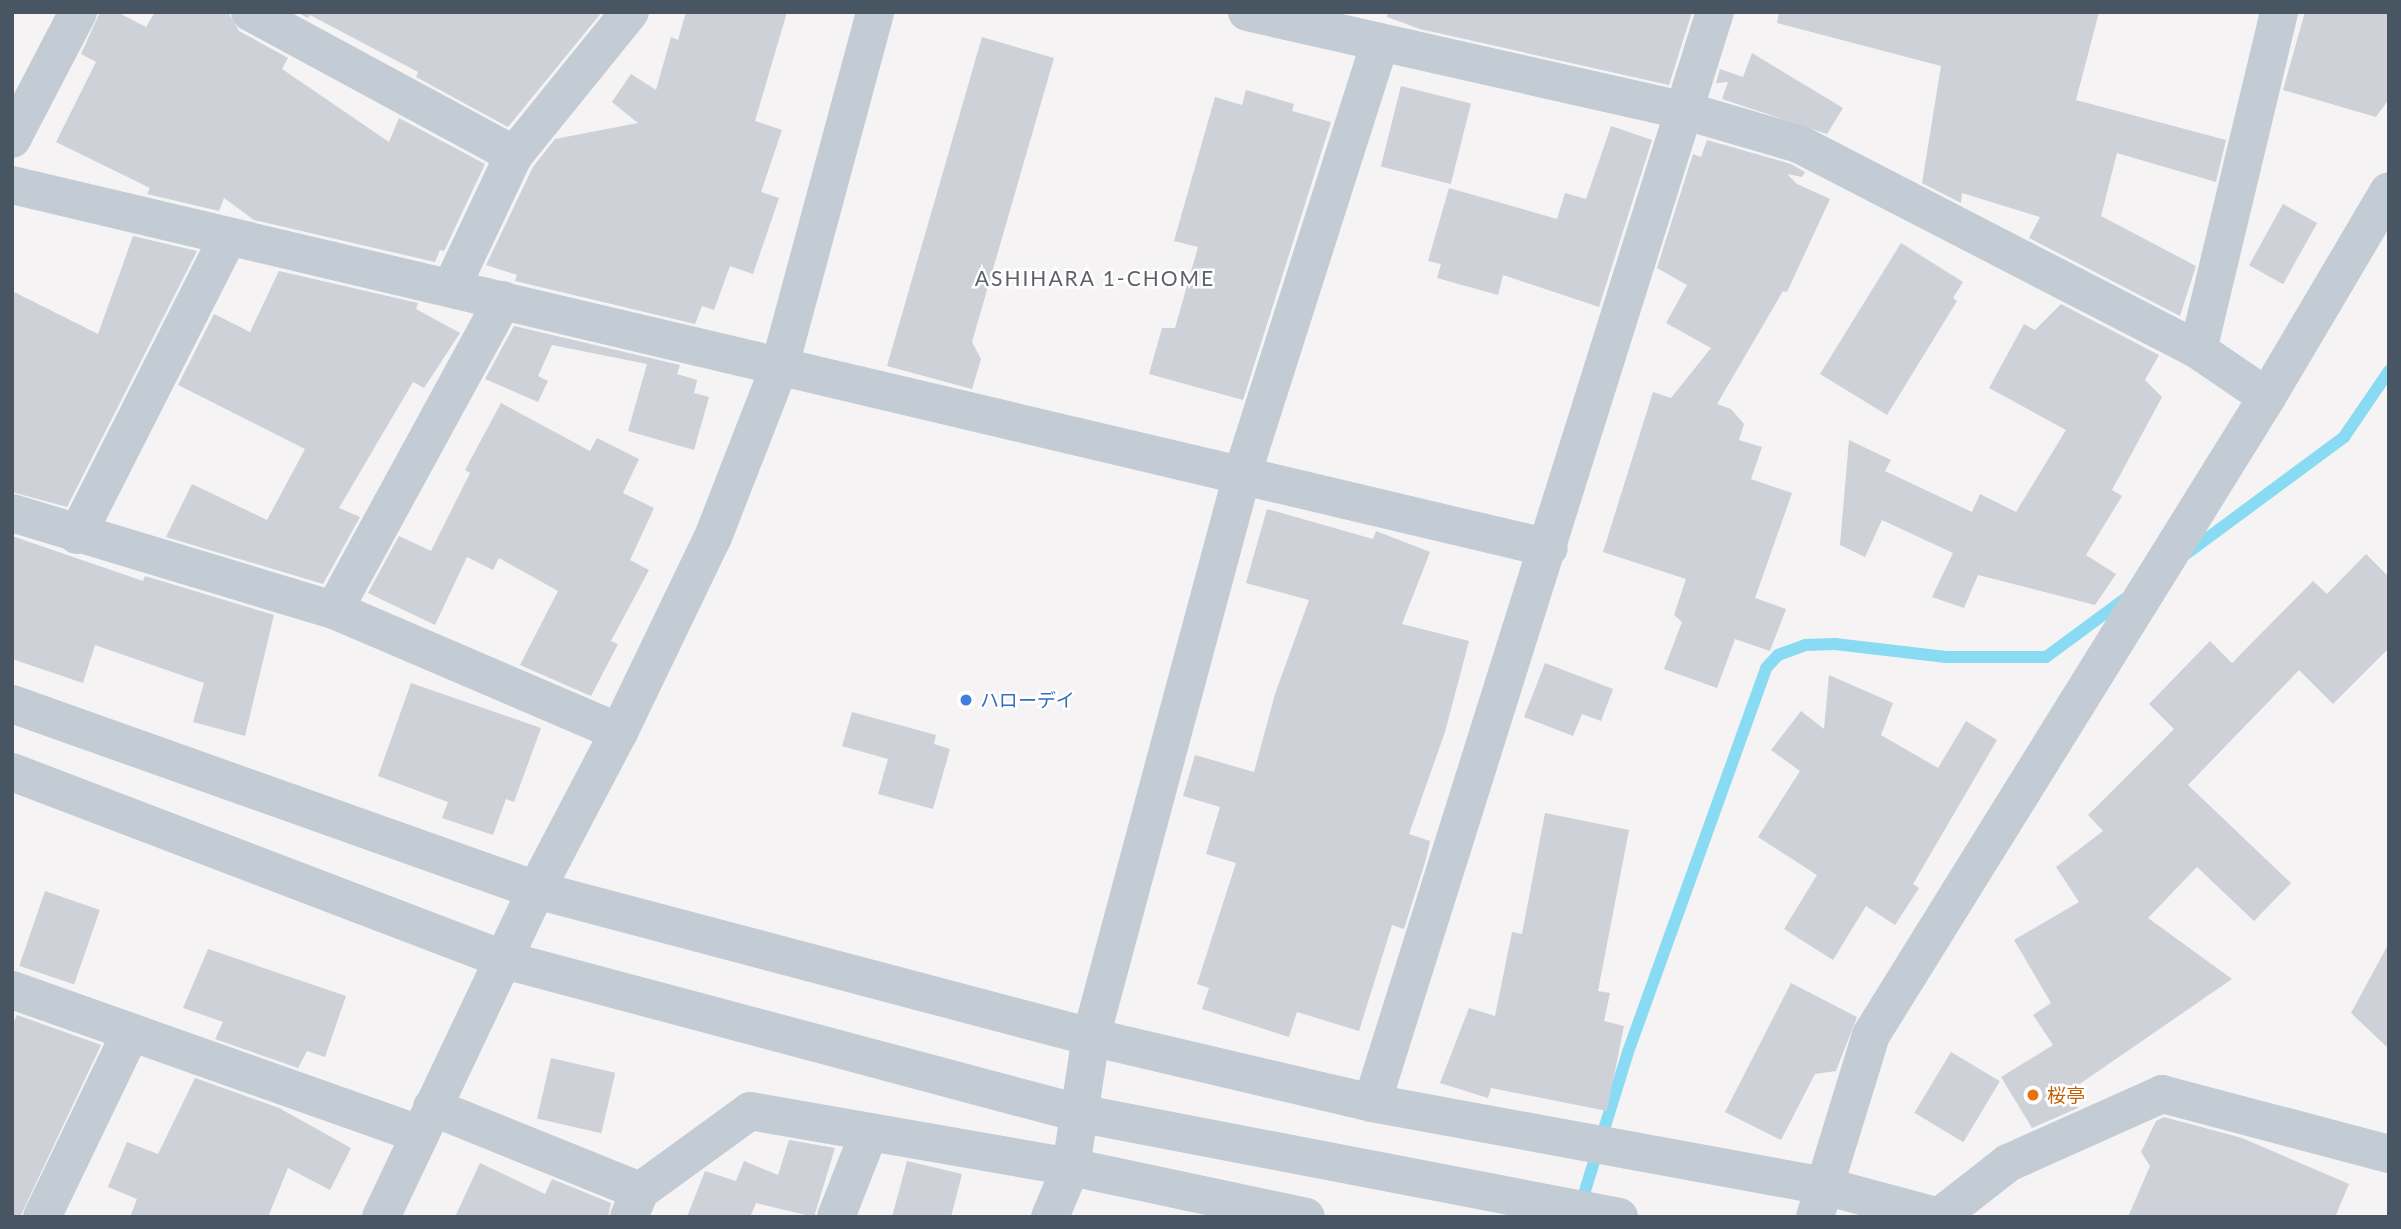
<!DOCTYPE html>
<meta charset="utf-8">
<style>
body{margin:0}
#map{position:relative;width:2401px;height:1229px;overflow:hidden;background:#f5f3f3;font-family:Lato,"Noto Sans JP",sans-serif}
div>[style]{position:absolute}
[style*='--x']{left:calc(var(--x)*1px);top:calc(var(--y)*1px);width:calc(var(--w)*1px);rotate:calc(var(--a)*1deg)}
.stream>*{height:12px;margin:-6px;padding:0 6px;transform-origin:6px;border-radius:6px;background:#89dbf4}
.building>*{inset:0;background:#ced1d8;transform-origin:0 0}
.minor>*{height:38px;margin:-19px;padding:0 19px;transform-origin:19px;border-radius:19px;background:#c3ccd5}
.dots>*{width:19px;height:19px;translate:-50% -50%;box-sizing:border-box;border:4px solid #fff;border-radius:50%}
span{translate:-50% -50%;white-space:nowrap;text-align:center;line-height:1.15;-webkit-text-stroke:5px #fff;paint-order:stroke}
.shop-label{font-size:19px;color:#366cbe}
.left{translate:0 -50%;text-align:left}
.food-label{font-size:19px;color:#c56008}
.neighbourhood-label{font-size:21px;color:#5e6268;letter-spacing:2px}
.frame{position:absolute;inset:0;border:14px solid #485562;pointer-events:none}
</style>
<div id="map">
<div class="stream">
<div style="--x:2186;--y:554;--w:197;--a:-36.5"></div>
<div style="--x:2344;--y:437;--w:80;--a:-55.7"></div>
<div style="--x:1580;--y:1207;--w:162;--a:-72.8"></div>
<div style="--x:1628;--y:1052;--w:408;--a:-70.2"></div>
<div style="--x:1766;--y:668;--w:18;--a:-47"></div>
<div style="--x:1778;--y:655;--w:29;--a:-20"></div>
<div style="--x:1805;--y:645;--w:30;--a:-2"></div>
<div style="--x:1835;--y:644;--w:112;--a:6.7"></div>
<div style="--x:1946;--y:657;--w:100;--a:0"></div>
<div style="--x:2046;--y:657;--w:99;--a:-36.4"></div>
</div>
<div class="building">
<div style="clip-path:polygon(100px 12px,117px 12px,146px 27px,155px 12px,228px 12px,239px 31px,288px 58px,282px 69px,389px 142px,399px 118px,485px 164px,444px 251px,440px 250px,435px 262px,254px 220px,224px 198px,219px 211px,147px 194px,150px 188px,56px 142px,96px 62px,81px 54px)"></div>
<div style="clip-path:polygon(296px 12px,602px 12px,508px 127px,416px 77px,418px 72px,310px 15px,308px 18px)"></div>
<div style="clip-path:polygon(686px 12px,787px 12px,755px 121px,782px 130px,761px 192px,779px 198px,753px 274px,730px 266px,714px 310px,702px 306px,695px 324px,515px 281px,517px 275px,486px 265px,533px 167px,555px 139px,638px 123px,612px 102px,631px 74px,656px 90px,671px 37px,678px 40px)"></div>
<div style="clip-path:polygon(1388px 12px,1692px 12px,1669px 85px,1420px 29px,1387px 17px)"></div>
<div style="clip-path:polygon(1779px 12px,2099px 12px,2076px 100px,2226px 140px,2216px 182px,2117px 153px,2101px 216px,2196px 266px,2180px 316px,2029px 238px,2040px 217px,1962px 193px,1961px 203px,1922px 183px,1941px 66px,1777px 23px)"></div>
<div style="clip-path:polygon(2305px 12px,2389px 12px,2389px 99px,2376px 117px,2283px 90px)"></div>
<div style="clip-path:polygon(982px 37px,1054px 58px,972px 342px,981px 359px,972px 389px,887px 366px)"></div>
<div style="clip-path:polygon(1752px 53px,1843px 108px,1827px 134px,1722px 99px,1728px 82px,1716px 83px,1720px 69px,1743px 77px)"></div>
<div style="left:1401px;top:86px;width:72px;height:83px;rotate:14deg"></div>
<div style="clip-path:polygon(1246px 90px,1294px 104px,1292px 111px,1331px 122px,1243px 400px,1149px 374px,1162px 328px,1175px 328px,1198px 247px,1174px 241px,1215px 97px,1242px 105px)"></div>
<div style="clip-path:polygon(1611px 126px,1652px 140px,1599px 307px,1503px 275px,1498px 295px,1437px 278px,1441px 264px,1428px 261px,1449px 188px,1557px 219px,1565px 193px,1586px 199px)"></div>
<div style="clip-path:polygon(1707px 140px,1791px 164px,1805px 172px,1802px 177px,1787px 174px,1797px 184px,1830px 199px,1787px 292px,1783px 291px,1717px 404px,1731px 409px,1744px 424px,1739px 440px,1762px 447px,1751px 479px,1792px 493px,1755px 598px,1786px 609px,1770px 651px,1735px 639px,1717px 688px,1664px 669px,1682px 622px,1674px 615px,1686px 579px,1603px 552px,1653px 392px,1671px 398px,1711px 348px,1666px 323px,1687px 285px,1657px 268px,1693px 154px,1701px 157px)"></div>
<div style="left:2283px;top:204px;width:39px;height:70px;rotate:29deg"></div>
<div style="clip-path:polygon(133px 236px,197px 251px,67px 507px,12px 492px,12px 291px,98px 334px)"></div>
<div style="clip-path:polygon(1901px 243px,1963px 282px,1953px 298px,1957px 301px,1887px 415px,1820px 374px)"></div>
<div style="clip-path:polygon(279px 271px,418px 303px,416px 309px,460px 333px,424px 388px,413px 382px,339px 508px,360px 517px,323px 584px,166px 537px,192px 484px,267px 520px,305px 449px,178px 385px,214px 314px,250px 332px)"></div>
<div style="clip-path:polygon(2061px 304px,2159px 355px,2145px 380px,2162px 397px,2112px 490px,2122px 496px,2086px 555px,2116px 574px,2095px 605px,1978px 575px,1964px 608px,1932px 597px,1953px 553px,1882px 520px,1865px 557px,1840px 545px,1849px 440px,1891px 460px,1885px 471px,1972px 512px,1980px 494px,2016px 512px,2066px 430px,1989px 388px,2024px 324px,2035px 330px)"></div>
<div style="clip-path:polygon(514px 326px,680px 365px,677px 374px,697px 380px,694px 393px,709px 397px,694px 450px,628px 431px,647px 364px,552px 345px,538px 376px,548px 381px,538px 402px,485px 379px)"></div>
<div style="clip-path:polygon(501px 403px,590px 451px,597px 438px,639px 459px,623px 493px,654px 508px,630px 560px,649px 570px,611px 641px,618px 644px,591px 696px,520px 665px,558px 591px,499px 558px,493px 570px,467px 557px,435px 625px,368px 593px,399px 536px,431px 551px,470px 473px,465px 470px)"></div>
<div style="clip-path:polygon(1267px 509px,1373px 539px,1376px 531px,1430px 552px,1402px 624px,1469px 641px,1445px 732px,1409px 834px,1430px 841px,1426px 859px,1404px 929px,1392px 925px,1359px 1031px,1297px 1012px,1289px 1037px,1202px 1009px,1209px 988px,1197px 984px,1236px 863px,1206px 854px,1220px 807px,1183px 796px,1195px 755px,1254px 772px,1275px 694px,1309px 600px,1246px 583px)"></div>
<div style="clip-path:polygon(12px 536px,143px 581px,145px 576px,274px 615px,245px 736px,193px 722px,204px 683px,95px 645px,83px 683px,12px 659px)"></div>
<div style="clip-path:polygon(2366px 554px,2389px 577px,2389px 648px,2333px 704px,2299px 670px,2188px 785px,2291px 883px,2254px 921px,2197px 867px,2148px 918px,2232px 979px,2068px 1092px,2078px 1108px,2032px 1128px,2001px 1077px,2053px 1045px,2033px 1015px,2051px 1003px,2014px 940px,2079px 902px,2056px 867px,2103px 831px,2088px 815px,2174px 729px,2149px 704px,2210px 641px,2232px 663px,2313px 581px,2327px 594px)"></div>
<div style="clip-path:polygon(1545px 663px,1613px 689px,1601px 721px,1582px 714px,1573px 736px,1524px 717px)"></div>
<div style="clip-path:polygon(1829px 675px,1893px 703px,1881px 735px,1938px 768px,1966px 721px,1997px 740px,1913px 884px,1919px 888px,1895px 925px,1866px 906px,1833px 960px,1784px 929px,1817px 875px,1758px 837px,1800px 771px,1771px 750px,1801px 711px,1824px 729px)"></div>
<div style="clip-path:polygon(411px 683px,541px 728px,514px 802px,506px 799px,493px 835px,442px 818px,448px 802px,378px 776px)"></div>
<div style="clip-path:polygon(852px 712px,936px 735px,934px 744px,950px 749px,933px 809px,878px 794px,888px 759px,842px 746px)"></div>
<div style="clip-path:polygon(1545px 813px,1629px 830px,1598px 991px,1610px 993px,1604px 1021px,1624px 1026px,1607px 1111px,1491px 1088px,1488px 1098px,1440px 1083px,1469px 1008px,1495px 1016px,1512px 932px,1522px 934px)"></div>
<div style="left:45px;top:891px;width:58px;height:79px;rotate:19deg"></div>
<div style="clip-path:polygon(2389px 943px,2389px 1049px,2351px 1013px)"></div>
<div style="clip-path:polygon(208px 949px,346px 996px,325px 1057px,307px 1051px,298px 1068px,215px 1039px,223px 1022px,183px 1008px)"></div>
<div style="clip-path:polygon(1791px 983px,1857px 1017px,1836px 1071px,1815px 1074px,1781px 1140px,1725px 1112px)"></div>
<div style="clip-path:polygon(17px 1015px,101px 1045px,20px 1217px,12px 1217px,12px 1026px)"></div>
<div style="left:1951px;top:1052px;width:57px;height:71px;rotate:31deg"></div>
<div style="left:551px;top:1058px;width:66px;height:62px;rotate:13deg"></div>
<div style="clip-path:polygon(195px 1078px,279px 1108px,351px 1148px,330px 1190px,288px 1168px,268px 1217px,130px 1217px,137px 1199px,108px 1187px,127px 1142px,158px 1154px)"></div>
<div style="clip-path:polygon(2164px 1117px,2242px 1138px,2349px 1184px,2335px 1217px,2128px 1217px,2150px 1166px,2141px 1152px,2156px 1121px)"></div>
<div style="clip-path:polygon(789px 1140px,835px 1148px,814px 1217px,756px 1203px,750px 1217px,687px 1217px,705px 1171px,736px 1181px,744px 1161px,778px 1175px)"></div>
<div style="clip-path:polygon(907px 1161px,962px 1174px,951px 1217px,892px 1217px)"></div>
<div style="clip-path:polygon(480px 1163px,545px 1194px,552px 1179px,611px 1203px,608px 1217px,455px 1217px)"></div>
</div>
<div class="minor">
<div style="--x:250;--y:12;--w:300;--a:28.4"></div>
<div style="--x:1247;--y:12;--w:450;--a:12.7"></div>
<div style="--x:1686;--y:111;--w:118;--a:16.3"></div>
<div style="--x:1799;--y:144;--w:449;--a:27.3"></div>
<div style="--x:2198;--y:350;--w:83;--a:34.3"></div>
<div style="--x:12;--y:139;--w:143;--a:-62.5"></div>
<div style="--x:12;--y:185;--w:1579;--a:13.29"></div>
<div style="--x:451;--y:288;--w:147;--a:-64.7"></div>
<div style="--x:514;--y:155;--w:184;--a:-51"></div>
<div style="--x:2198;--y:350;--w:348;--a:-76.5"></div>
<div style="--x:12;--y:513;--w:336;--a:16.8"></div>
<div style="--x:334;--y:610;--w:310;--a:23.2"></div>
<div style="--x:77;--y:535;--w:335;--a:-63.1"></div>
<div style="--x:334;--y:610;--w:353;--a:-61.4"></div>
<div style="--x:12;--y:704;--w:556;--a:19.54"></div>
<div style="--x:536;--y:890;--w:574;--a:14.83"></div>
<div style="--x:1091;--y:1037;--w:289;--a:13.2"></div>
<div style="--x:1372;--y:1103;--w:460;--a:10.4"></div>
<div style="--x:1824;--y:1186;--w:120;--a:15"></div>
<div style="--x:12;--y:772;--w:528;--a:20.87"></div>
<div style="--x:505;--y:960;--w:593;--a:14.95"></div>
<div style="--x:1078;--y:1113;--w:551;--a:10.88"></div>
<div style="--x:12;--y:990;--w:432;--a:19.5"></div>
<div style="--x:1372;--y:1103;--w:1144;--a:-72.55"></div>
<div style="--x:432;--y:1107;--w:224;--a:22"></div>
<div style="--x:640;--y:1191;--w:28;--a:113"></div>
<div style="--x:640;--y:1191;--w:136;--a:-36"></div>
<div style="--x:750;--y:1111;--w:326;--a:9.9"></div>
<div style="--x:1071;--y:1167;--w:240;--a:12"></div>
<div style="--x:42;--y:1217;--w:205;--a:-64.3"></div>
<div style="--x:381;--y:1217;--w:362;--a:-64.6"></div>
<div style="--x:536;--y:890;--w:178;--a:-62.3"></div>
<div style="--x:619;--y:732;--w:216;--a:-64.3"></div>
<div style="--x:713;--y:537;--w:185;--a:-68.7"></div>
<div style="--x:780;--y:365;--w:366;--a:-74.9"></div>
<div style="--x:836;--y:1217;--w:90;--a:-68.6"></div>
<div style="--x:1050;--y:1217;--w:54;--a:-67.2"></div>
<div style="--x:1071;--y:1167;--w:132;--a:-81.3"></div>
<div style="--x:1091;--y:1037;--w:582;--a:-74.96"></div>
<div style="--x:1242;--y:475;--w:451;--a:-72.3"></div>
<div style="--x:1815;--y:1217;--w:190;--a:-72.9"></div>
<div style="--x:1871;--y:1035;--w:751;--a:-58.17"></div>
<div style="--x:2267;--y:397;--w:239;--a:-59.4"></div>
<div style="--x:1939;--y:1217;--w:88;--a:-38"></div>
<div style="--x:2008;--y:1163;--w:169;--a:-24.1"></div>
<div style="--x:2162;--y:1094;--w:235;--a:14.8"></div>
</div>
<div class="dots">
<div style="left:966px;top:700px;background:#3f7fe0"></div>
<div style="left:2033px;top:1095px;background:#e8710a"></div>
</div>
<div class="shop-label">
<span class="left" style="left:980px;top:700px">ハローデイ</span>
</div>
<div class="food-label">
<span class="left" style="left:2047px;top:1095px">桜亭</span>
</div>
<div class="neighbourhood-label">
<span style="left:1095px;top:278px">ASHIHARA 1-CHOME</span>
</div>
<div class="frame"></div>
</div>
